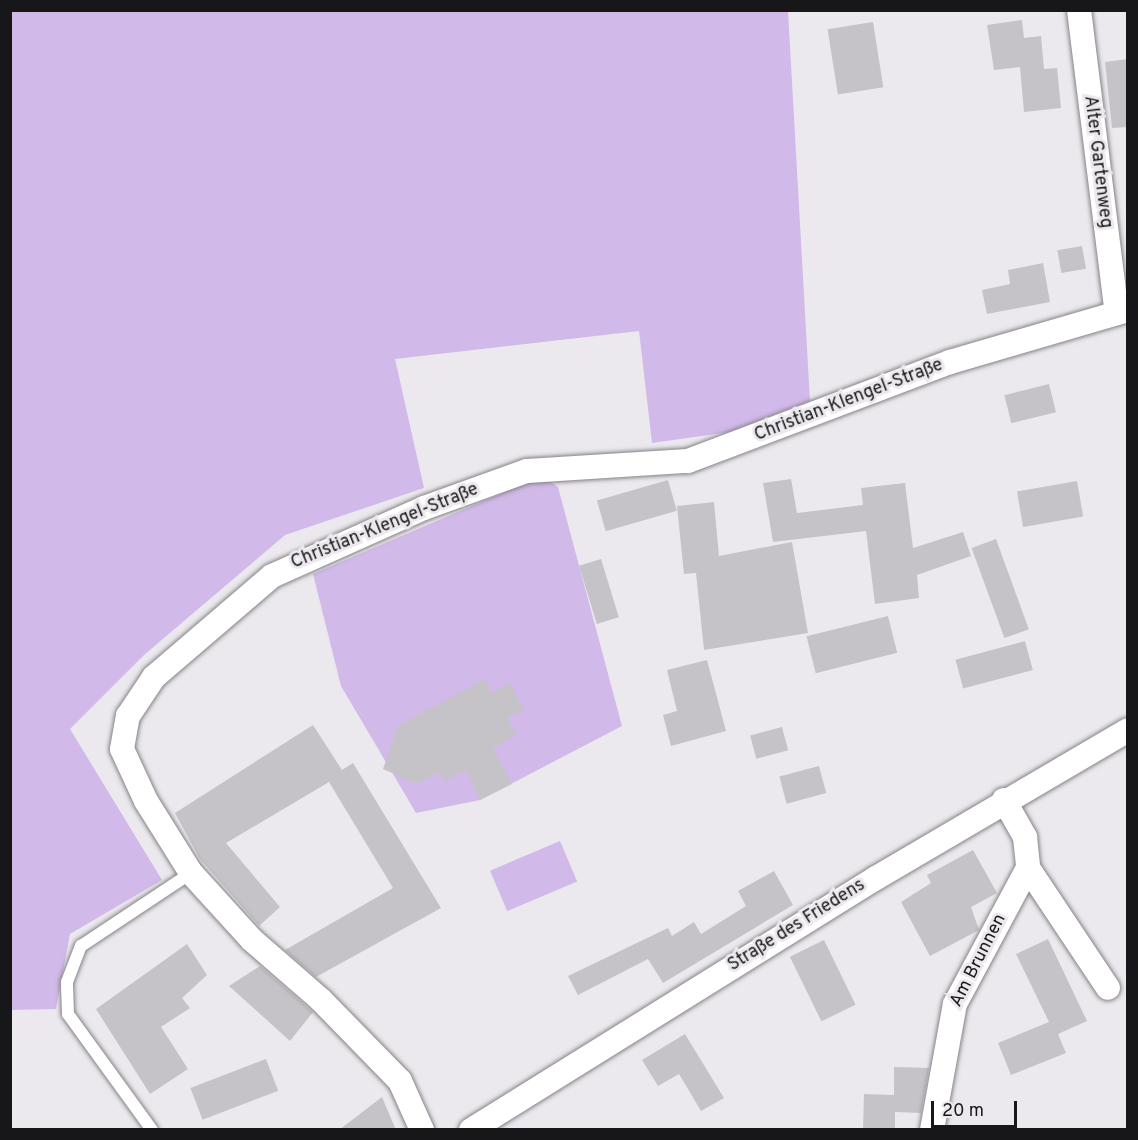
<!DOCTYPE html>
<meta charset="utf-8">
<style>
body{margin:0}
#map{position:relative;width:1138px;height:1140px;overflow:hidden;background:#ece9ee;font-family:Overpass,sans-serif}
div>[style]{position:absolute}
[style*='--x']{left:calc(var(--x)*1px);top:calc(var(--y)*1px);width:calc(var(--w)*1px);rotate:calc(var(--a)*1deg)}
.green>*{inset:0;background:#d1b9e9;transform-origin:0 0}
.building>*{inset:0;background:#c6c3c8;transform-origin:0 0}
.roads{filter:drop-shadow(0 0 2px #858387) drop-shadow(0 0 2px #858387)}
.service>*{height:12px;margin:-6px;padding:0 6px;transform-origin:6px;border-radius:6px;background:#fff}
.minor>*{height:24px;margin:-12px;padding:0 12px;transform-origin:12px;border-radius:12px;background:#fff}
span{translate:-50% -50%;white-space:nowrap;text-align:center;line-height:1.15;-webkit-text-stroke:6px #ece9ee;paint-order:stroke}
.street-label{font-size:18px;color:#171618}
.frame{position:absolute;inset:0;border:12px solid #171618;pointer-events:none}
.scale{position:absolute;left:931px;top:1101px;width:86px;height:27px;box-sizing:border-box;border:3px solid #171618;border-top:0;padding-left:8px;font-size:18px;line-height:21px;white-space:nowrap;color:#171618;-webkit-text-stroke:4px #ece9ee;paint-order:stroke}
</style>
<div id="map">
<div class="green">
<div style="clip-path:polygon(10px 11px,788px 11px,810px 401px,730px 432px,652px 443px,639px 331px,395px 359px,424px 488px,285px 535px,144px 655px,70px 729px,162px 880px,70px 934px,56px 1009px,11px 1010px)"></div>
<div style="clip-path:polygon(542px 476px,558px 487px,622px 726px,480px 800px,416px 813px,341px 686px,313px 574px)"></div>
<div style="left:560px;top:841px;width:44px;height:76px;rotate:67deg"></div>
</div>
<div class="building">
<div style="clip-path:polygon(1022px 20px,1024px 38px,1041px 36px,1044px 69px,1057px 68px,1061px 108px,1024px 112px,1020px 67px,994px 70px,987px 25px)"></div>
<div style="left:873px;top:22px;width:66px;height:46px;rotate:81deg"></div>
<div style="clip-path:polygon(1128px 59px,1128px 127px,1112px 128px,1105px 62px)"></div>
<div style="left:1082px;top:246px;width:23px;height:25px;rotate:80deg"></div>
<div style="clip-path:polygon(1043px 263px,1050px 302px,987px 314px,982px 290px,1010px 284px,1008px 270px)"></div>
<div style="left:1049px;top:384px;width:29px;height:46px;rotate:76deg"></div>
<div style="clip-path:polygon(791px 479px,797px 513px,863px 505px,861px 488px,905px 483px,913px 548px,963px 532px,971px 556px,917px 575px,919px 598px,875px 604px,866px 531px,773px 542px,763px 483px)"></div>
<div style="left:668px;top:480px;width:32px;height:74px;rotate:74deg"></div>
<div style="left:1077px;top:481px;width:36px;height:61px;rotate:80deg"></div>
<div style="clip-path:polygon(714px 502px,719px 556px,792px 542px,808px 633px,704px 650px,696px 573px,684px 574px,677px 506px)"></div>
<div style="left:996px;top:539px;width:96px;height:26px;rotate:70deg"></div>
<div style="left:601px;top:559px;width:61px;height:23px;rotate:73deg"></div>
<div style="left:888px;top:616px;width:38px;height:84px;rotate:76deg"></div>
<div style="left:1025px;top:641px;width:30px;height:72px;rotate:75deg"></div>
<div style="clip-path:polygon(707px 660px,726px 731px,671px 746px,663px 715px,677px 711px,667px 670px)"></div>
<div style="clip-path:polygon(485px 679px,492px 693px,510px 683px,524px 710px,507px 718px,516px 735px,493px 748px,512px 784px,480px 800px,466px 770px,445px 781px,439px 772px,417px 784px,383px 769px,398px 726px)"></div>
<div style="clip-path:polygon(313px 725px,342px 770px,353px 763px,441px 908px,316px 977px,285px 950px,393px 888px,329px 782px,226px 843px,280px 907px,259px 926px,200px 859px,175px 813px)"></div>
<div style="left:782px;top:727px;width:24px;height:33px;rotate:75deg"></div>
<div style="left:819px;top:766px;width:28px;height:41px;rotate:75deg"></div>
<div style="clip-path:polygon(973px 850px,997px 893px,971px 907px,979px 930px,930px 956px,901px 902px,931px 883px,927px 875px)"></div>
<div style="clip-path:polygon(774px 871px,793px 905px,663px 983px,648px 959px,578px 995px,568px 976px,668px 928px,672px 936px,694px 922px,701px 934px,746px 906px,738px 891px)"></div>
<div style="clip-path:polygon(1048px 939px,1087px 1021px,1058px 1034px,1066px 1053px,1011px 1075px,998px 1043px,1049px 1022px,1016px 954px)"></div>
<div style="left:824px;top:940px;width:72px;height:38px;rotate:64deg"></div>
<div style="clip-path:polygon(187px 944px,207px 975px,182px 998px,190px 1008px,161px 1027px,188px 1069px,150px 1094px,96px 1009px)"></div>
<div style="clip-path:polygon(260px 966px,313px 1012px,290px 1041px,229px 986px)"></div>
<div style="clip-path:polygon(685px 1034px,724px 1098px,701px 1111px,679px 1074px,658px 1086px,642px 1060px)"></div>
<div style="left:266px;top:1059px;width:34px;height:81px;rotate:69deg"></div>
<div style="clip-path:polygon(894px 1067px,929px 1068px,921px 1113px,895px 1112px,895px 1130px,863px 1130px,864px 1094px,894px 1095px)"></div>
<div style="clip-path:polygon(382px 1097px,396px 1130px,339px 1130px)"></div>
</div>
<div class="roads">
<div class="service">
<div style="--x:152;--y:1130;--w:143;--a:-125.9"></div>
<div style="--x:68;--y:1014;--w:32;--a:-92"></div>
<div style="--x:67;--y:982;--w:39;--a:-69"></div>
<div style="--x:81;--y:946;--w:132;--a:-33.6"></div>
</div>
<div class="minor">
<div style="--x:1079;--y:10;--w:305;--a:82.9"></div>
<div style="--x:1004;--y:800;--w:43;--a:60.4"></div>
<div style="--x:1025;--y:837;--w:31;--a:84"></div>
<div style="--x:1028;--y:868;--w:144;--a:56.3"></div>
<div style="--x:422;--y:1130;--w:54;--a:-114.2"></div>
<div style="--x:400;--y:1081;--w:113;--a:-134.3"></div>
<div style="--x:321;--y:1000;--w:91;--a:-139"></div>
<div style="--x:252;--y:940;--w:91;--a:-132.3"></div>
<div style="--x:191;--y:873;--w:85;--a:-122"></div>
<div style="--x:146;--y:801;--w:57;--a:-114.8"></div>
<div style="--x:122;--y:749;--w:34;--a:-80"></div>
<div style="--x:128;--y:716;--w:47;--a:-56.3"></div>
<div style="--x:154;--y:677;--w:155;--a:-40.6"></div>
<div style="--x:272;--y:576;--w:167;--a:-24.1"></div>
<div style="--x:424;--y:508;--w:109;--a:-19.8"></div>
<div style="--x:527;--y:471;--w:161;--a:-3.6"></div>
<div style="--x:688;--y:461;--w:280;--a:-20.7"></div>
<div style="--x:950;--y:362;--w:185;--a:-16.3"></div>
<div style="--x:471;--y:1130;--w:477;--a:-31.9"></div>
<div style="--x:876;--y:878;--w:292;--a:-30.4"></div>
<div style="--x:932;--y:1130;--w:128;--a:-79.7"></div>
<div style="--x:955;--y:1004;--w:154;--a:-61.8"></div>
</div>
</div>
<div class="street-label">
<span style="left:1097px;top:162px;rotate:83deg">Alter Gartenweg</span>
<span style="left:849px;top:401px;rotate:-21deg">Christian-Klengel-Straße</span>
<span style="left:385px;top:527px;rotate:-22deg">Christian-Klengel-Straße</span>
<span style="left:797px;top:926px;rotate:-32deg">Straße des Friedens</span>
<span style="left:979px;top:961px;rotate:-63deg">Am Brunnen</span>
</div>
<div class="frame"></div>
<div class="scale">20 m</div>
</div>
